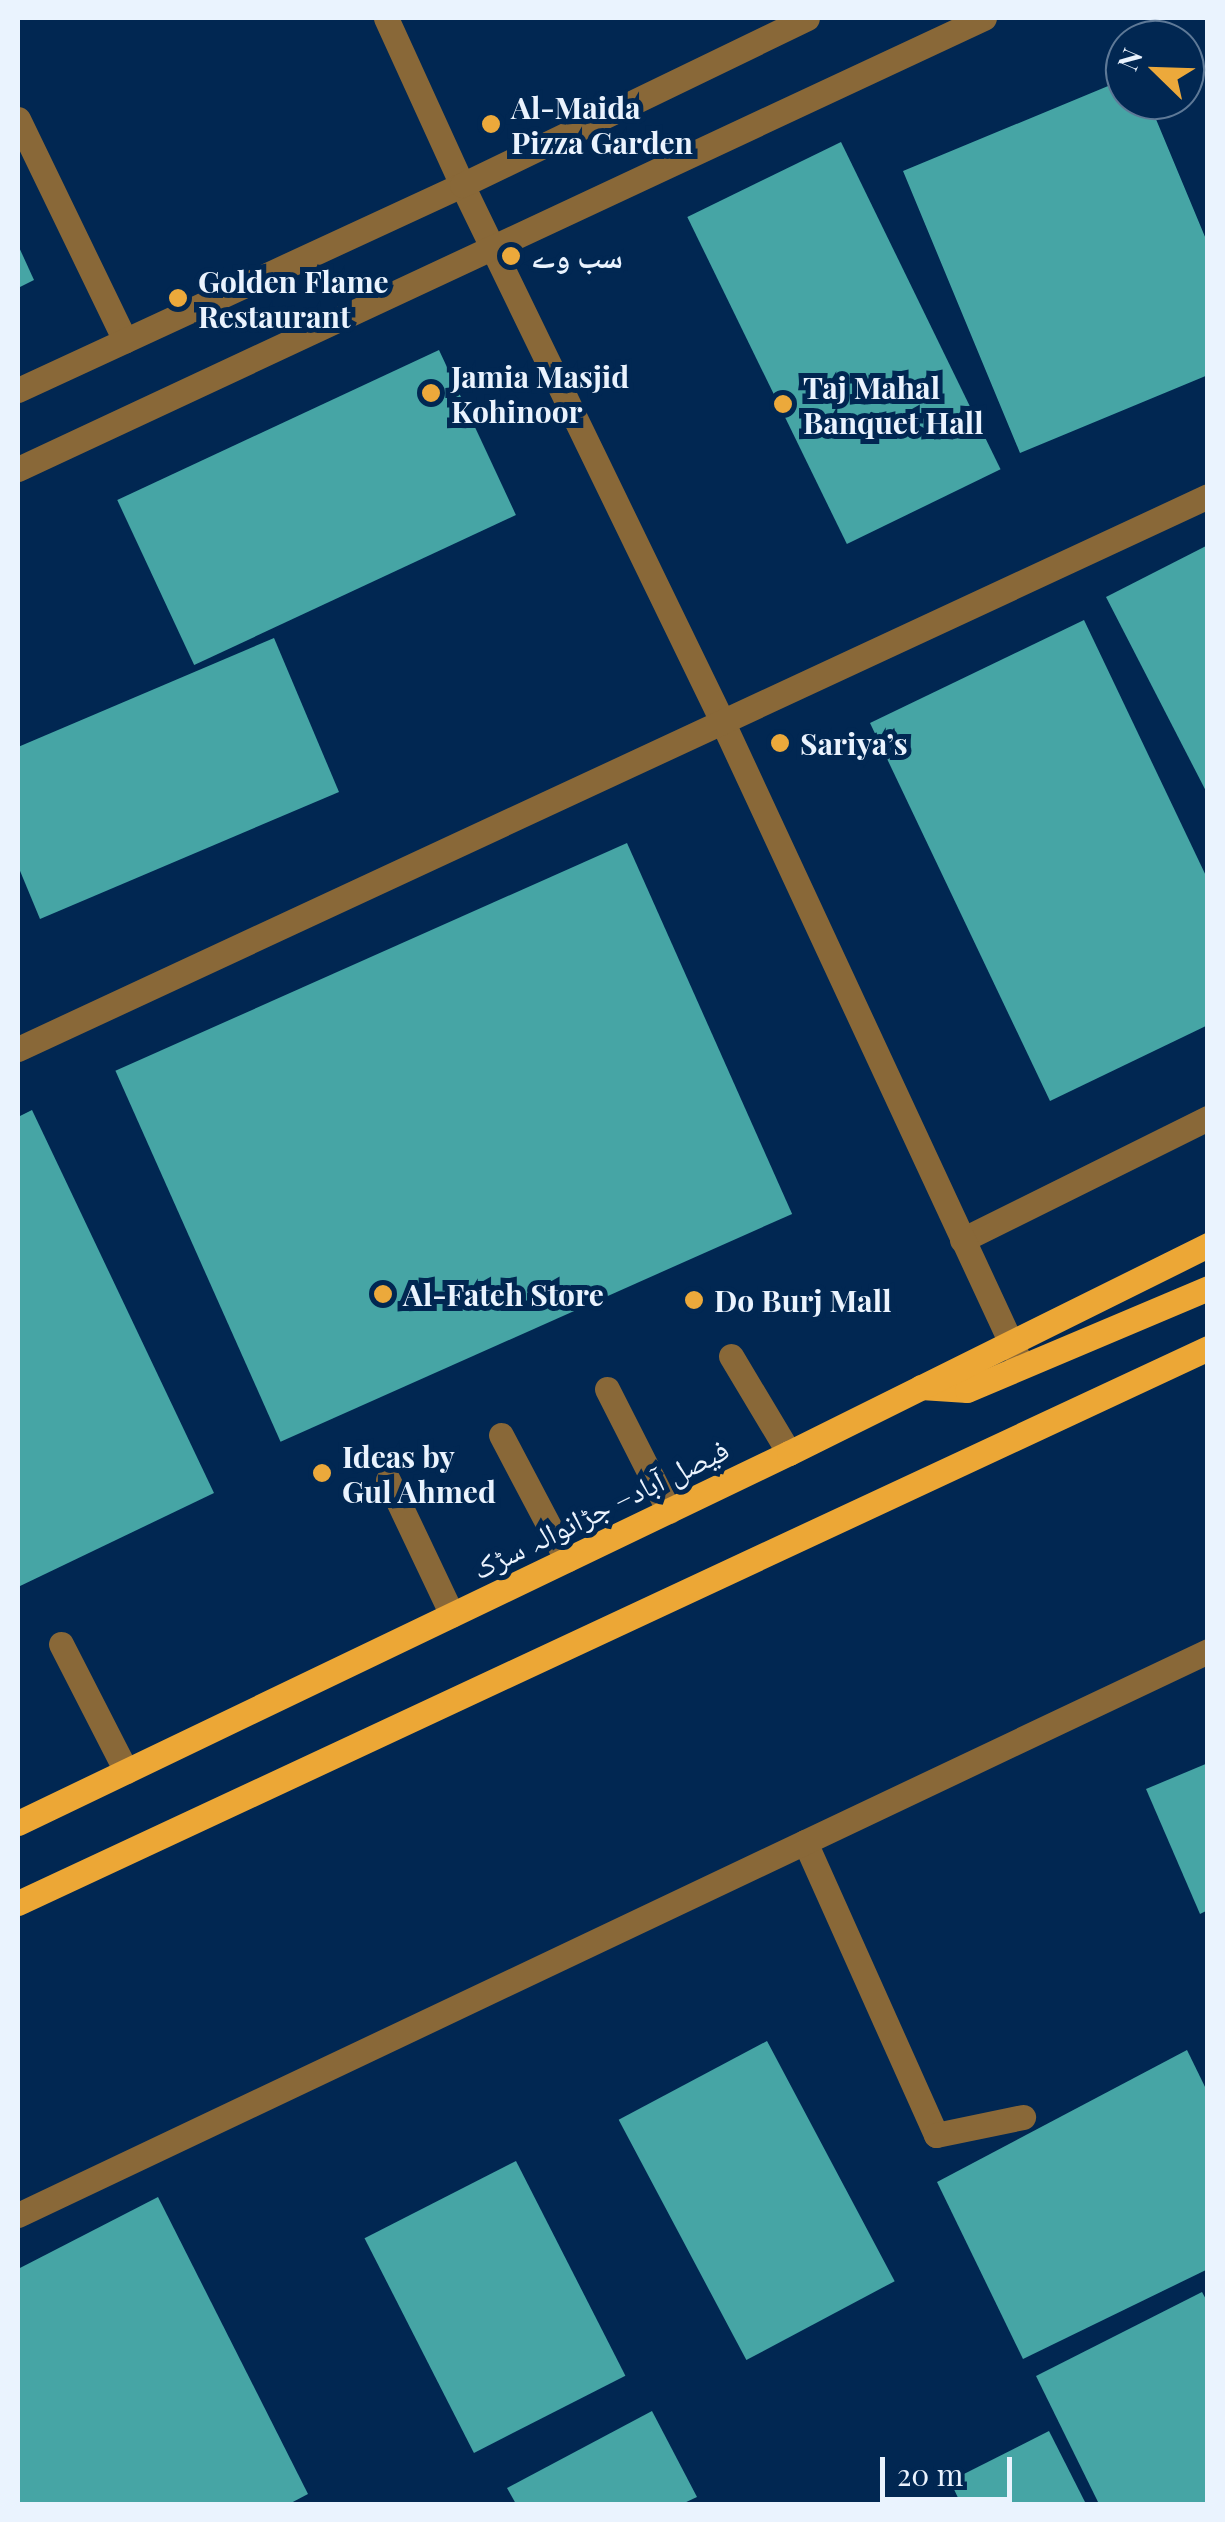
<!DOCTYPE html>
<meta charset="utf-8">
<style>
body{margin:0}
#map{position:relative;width:1225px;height:2522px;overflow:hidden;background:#012752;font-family:"Playfair Display","Noto Naskh Arabic",serif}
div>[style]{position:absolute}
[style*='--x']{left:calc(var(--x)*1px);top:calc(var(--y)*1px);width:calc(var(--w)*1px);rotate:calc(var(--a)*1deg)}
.building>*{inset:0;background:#46a5a5;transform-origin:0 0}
.service>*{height:25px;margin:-12.5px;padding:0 12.5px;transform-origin:12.5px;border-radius:12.5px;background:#896838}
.minor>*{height:25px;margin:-12.5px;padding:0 12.5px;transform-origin:12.5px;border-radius:12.5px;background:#896838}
.primary>*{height:25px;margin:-12.5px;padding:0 12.5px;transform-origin:12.5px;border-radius:12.5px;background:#eca736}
.dots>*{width:28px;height:28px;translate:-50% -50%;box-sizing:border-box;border:5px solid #012752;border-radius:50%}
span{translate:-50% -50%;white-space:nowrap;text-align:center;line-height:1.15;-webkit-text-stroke:10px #012752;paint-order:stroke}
.poi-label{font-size:30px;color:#eaf3fe;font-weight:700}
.left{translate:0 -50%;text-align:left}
.street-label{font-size:30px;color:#eaf3fe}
.frame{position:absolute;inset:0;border:20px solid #eaf3fe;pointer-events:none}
.north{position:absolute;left:1105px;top:20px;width:100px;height:100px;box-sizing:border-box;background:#012752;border:2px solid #5e7997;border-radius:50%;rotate:293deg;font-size:28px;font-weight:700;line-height:40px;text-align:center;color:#eaf3fe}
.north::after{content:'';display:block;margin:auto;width:35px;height:45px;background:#eca93b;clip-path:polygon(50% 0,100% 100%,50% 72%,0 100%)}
.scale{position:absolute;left:880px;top:2457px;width:132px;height:45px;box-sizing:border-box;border:5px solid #eaf3fe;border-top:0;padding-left:12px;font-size:30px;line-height:35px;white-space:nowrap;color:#eaf3fe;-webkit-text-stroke:8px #012752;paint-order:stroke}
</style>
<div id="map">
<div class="building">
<div style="clip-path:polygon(1125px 79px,1125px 100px,1148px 100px,1208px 244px,1208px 375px,1020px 453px,903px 171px)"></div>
<div style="left:841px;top:142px;width:364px;height:171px;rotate:64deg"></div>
<div style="clip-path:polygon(18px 245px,34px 280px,18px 288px)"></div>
<div style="left:439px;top:350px;width:182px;height:355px;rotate:65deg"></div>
<div style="clip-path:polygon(1208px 545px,1208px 795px,1106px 597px)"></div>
<div style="clip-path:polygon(1084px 620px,1208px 880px,1208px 1025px,1050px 1101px,870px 723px)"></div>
<div style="clip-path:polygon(274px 638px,339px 792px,40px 919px,18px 866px,18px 747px)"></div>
<div style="left:627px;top:843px;width:406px;height:560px;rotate:66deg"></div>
<div style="clip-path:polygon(32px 1110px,214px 1493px,18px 1587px,18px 1117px)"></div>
<div style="clip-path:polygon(1208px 1763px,1208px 1910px,1200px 1914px,1146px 1789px)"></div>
<div style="left:767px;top:2041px;width:272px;height:168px;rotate:62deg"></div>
<div style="clip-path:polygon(1187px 2050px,1208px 2093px,1208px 2269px,1023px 2359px,937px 2182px)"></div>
<div style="left:516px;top:2161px;width:241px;height:170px;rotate:63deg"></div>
<div style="clip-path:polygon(158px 2197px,308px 2494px,289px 2504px,18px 2504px,18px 2269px)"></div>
<div style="clip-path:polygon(1202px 2292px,1208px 2303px,1208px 2504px,1099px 2504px,1036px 2376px)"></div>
<div style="clip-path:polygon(652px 2411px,697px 2497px,682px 2504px,516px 2504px,507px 2488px)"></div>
<div style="clip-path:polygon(1049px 2431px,1086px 2504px,961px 2504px,950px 2481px)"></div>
</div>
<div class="service">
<div style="--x:962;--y:1240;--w:275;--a:-26.4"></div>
<div style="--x:731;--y:1356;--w:113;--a:59.1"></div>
<div style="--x:607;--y:1389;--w:137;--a:63.1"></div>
<div style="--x:501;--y:1435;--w:141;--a:62.2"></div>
<div style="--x:388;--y:1480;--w:149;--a:64.6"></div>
<div style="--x:61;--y:1644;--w:143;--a:62.9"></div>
</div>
<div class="minor">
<div style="--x:386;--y:18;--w:183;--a:65.5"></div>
<div style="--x:462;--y:185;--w:598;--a:64.12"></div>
<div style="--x:723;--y:723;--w:702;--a:65.08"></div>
<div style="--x:18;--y:119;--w:246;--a:64.2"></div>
<div style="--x:18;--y:390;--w:489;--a:-24.8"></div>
<div style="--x:462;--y:185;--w:383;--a:-25.8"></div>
<div style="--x:18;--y:469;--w:1066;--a:-25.03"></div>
<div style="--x:18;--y:1049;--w:1312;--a:-24.92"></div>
<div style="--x:805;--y:1842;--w:321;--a:65.9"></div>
<div style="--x:936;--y:2135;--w:89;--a:-11.7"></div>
<div style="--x:18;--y:2215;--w:1317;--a:-25.36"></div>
</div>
<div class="primary">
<div style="--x:921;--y:1387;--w:46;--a:3.7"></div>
<div style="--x:967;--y:1390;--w:262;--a:-22.9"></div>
<div style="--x:18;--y:1823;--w:855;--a:-25.64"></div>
<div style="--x:789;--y:1453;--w:468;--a:-26.4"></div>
<div style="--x:18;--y:1903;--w:1313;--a:-25"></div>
</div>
<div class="dots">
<div style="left:491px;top:124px;background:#eca93b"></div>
<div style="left:511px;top:256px;background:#eca93b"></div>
<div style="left:178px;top:298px;background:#eca93b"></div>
<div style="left:431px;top:393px;background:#eca93b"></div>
<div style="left:783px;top:404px;background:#eca93b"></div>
<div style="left:780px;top:743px;background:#eca93b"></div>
<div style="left:383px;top:1294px;background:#eca93b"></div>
<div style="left:694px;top:1300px;background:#eca93b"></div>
<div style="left:322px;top:1473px;background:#eca93b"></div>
</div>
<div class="poi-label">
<span class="left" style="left:511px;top:124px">Al-Maida<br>Pizza Garden</span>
<span class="left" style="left:531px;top:256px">سب وے</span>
<span class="left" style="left:198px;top:298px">Golden Flame<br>Restaurant</span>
<span class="left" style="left:451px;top:393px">Jamia Masjid<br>Kohinoor</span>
<span class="left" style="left:803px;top:404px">Taj Mahal<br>Banquet Hall</span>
<span class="left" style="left:800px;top:743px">Sariya’s</span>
<span class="left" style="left:403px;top:1294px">Al-Fateh Store</span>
<span class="left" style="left:714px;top:1300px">Do Burj Mall</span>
<span class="left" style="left:342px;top:1473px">Ideas by<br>Gul Ahmed</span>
</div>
<div class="street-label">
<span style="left:600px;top:1508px;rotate:-26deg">فیصل آباد– جڑانوالہ سڑک</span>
</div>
<div class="frame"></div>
<div class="north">N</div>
<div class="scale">20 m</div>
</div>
